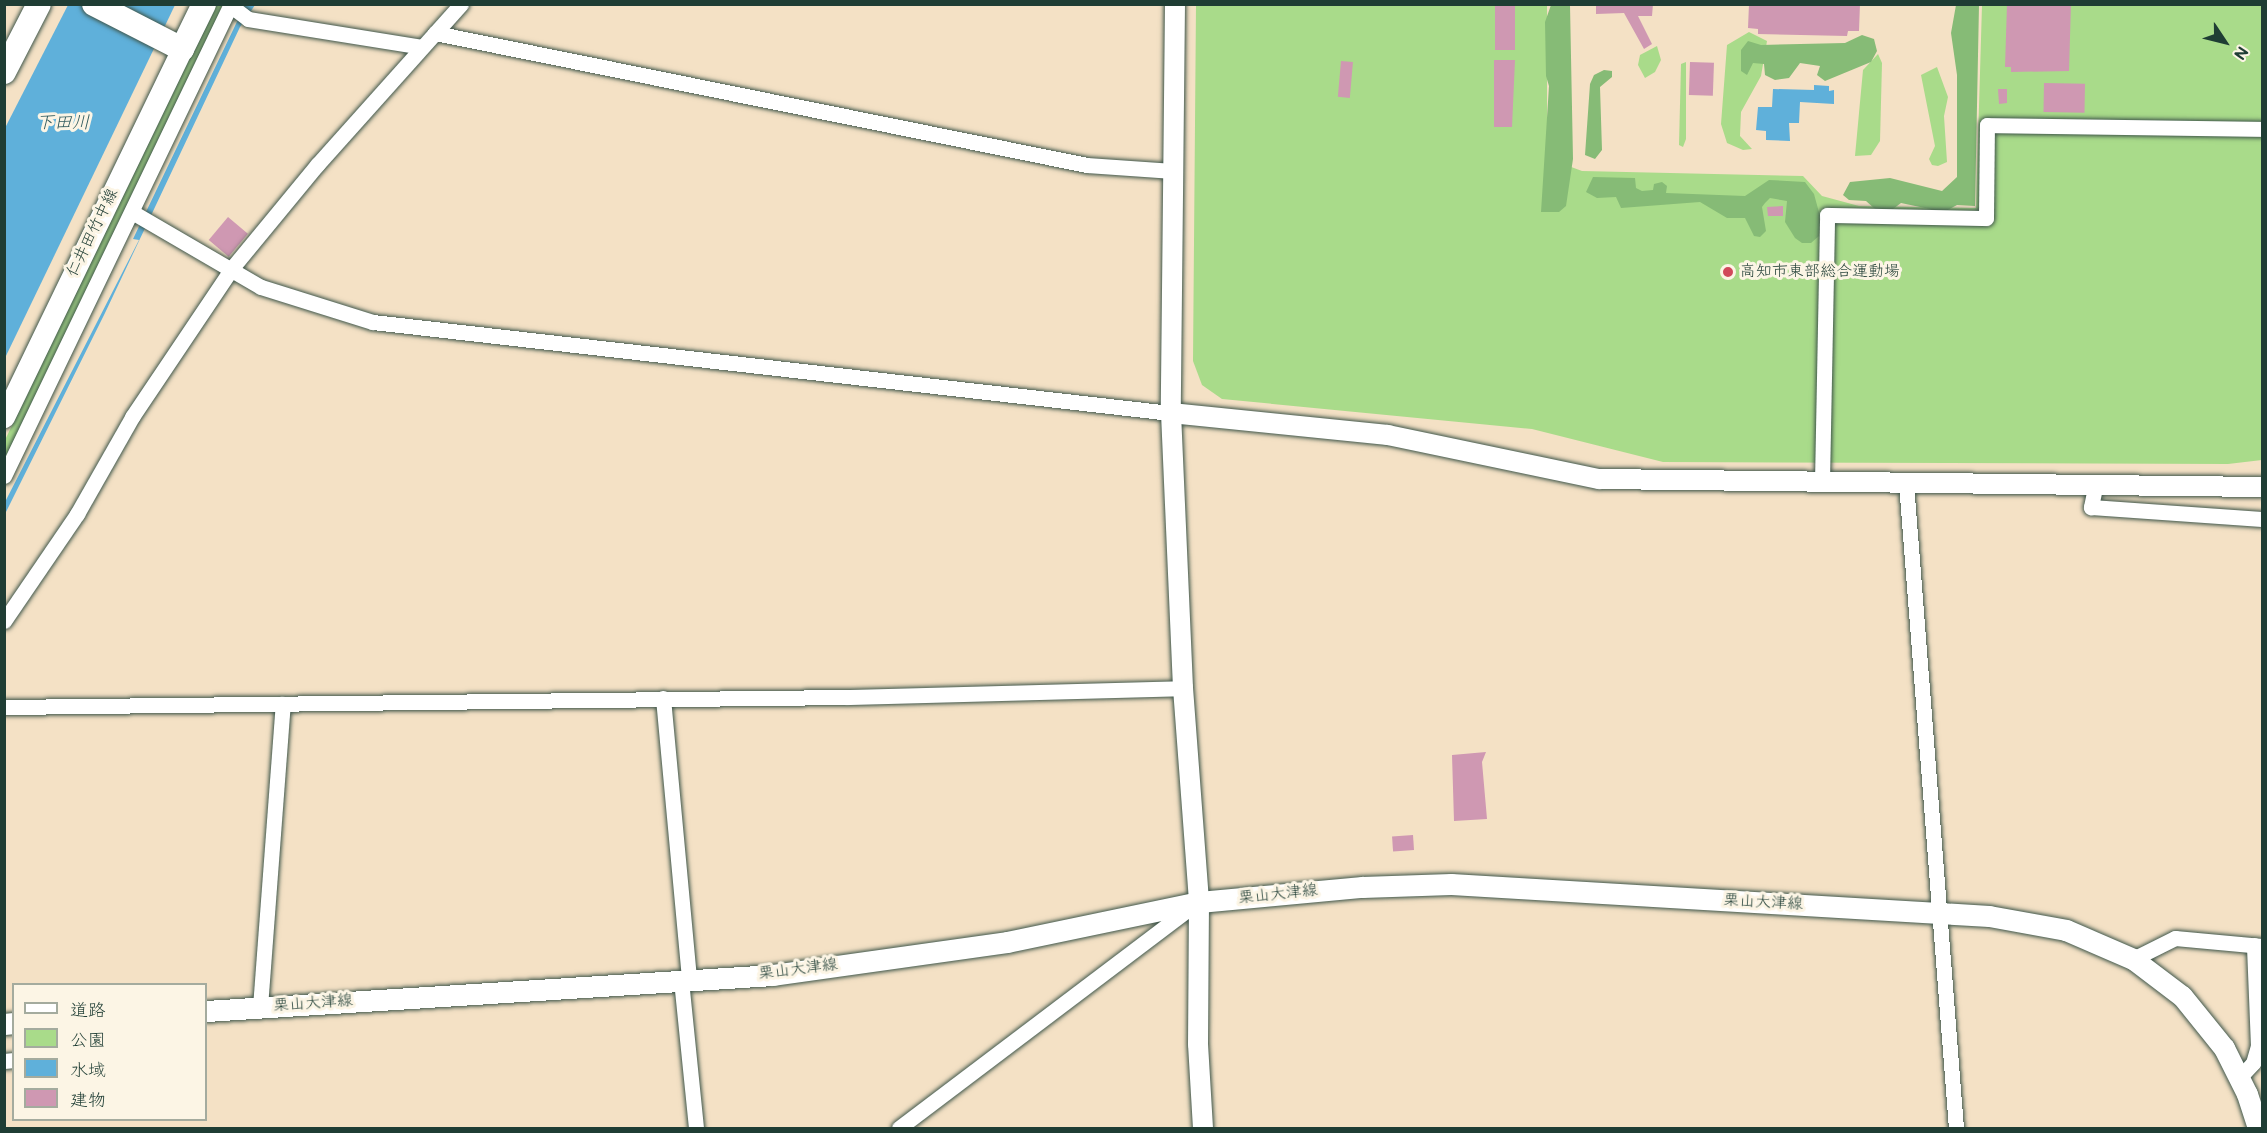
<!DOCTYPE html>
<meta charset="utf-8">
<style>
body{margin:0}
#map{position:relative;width:2267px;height:1133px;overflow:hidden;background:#f4e1c5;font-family:"Balsamiq Sans","Klee One",sans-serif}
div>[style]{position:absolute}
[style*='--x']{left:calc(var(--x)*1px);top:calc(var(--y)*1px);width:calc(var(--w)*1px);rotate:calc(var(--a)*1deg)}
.green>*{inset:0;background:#a9db8a}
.forest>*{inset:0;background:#86bb76}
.water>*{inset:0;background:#5fb0da}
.building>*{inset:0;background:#cf98b2;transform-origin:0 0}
.roads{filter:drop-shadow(0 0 2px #3f564a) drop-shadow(0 0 2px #3f564a)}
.minor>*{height:15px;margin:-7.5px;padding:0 7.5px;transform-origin:7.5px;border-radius:7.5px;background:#fff}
.tertiary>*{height:20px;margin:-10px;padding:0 10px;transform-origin:10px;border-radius:10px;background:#fff}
.secondary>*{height:21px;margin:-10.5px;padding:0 10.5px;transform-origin:10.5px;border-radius:10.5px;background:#fff}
.primary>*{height:24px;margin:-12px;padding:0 12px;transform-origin:12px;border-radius:12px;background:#fff}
.dots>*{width:16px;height:16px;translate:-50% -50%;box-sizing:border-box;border:3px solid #fcf5e5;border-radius:50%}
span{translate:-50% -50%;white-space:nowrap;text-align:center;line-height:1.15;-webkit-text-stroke:6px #fcf5e5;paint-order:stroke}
.street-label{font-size:16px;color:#1f3d34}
.poi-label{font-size:16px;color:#1f3d34}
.left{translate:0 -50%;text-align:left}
.water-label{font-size:18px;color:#2f5a5e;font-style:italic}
.frame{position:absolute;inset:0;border:6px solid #1f3d34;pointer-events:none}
.legend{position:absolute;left:12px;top:983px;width:195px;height:138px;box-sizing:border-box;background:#fcf5e5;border:2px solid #a4ab9e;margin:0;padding:8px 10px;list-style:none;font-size:18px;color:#1f3d34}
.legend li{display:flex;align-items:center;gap:12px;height:30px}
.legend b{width:30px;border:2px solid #a4ab9e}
.north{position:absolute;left:2195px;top:12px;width:60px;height:60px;-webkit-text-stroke:4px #fcf5e5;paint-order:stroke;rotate:125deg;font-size:16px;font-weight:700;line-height:24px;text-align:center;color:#1f3d34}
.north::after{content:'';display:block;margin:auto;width:21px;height:27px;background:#1f3d34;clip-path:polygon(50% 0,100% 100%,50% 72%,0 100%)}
</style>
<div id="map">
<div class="green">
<div style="clip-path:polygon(215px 5px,224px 5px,5px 465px,5px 440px)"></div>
<div style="clip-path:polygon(1196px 5px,1547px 5px,1547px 158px,1582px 171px,1803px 176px,1822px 196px,1859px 206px,1976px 208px,1982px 5px,2262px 5px,2262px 460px,2228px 464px,1663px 462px,1532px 429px,1222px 399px,1202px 385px,1193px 361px)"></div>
<div style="clip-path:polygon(1749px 32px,1767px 41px,1761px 76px,1741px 112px,1740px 136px,1752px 149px,1743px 150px,1727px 143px,1721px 124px,1727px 45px)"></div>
<div style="clip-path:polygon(1657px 46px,1661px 60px,1655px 72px,1645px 78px,1638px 65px,1640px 55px)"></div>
<div style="clip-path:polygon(1878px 54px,1882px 63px,1880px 141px,1871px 155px,1855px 156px,1863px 70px)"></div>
<div style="clip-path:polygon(1686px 62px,1686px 139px,1683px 147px,1679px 145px,1681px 64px)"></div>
<div style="clip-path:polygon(1937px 67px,1948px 97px,1944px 116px,1947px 162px,1938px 166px,1932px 165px,1929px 159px,1935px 146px,1921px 75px)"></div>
</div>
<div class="forest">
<div style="clip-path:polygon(1551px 5px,1570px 5px,1573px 159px,1566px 206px,1559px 212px,1541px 212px,1549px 86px,1546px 76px,1545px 22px)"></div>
<div style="clip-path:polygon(1956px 5px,1979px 5px,1975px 206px,1957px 205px,1944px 212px,1901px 203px,1893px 209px,1875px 209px,1866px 201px,1849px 200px,1843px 195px,1850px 182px,1890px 178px,1942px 191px,1957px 177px,1957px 75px,1951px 33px)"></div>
<div style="clip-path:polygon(1862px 35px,1874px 39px,1877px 51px,1871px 62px,1825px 81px,1817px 75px,1820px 66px,1800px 63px,1789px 78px,1775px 80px,1765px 75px,1764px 64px,1753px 63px,1747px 75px,1741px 71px,1741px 50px,1748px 41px,1761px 45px,1845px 43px)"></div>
<div style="clip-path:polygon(1604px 70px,1612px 71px,1612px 77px,1600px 87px,1602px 150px,1595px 159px,1585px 155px,1590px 84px,1594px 75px)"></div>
<div style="clip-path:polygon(1593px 177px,1635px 178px,1636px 188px,1642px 191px,1653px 190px,1654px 184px,1662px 182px,1667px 186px,1666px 193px,1745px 196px,1769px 180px,1805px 182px,1814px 194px,1820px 216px,1819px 236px,1811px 243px,1802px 243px,1795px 238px,1785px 222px,1787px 201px,1770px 198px,1765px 203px,1762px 207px,1766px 231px,1760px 237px,1754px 236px,1745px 218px,1727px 218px,1700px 202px,1621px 208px,1616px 197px,1597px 198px,1586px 192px)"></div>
</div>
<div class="water">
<div style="clip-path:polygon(68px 5px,175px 5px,5px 358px,5px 128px)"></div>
<div style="clip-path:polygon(245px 5px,255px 5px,240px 27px,105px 313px,5px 514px,5px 502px,139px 240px,133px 239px)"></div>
<div style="clip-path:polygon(1814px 85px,1829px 86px,1829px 91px,1834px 90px,1834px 104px,1800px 102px,1799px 123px,1789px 123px,1790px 141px,1766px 140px,1766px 131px,1756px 130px,1758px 107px,1772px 107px,1773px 89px,1814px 90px)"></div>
</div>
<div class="building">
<div style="left:1495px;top:4px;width:20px;height:46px"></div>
<div style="clip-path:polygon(1596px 4px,1653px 4px,1652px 16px,1638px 16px,1652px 44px,1644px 49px,1624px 13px,1596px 14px)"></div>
<div style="clip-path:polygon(1749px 4px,1860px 4px,1859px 31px,1848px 31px,1847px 36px,1758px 34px,1758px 29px,1748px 28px)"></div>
<div style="clip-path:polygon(2007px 4px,2071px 4px,2069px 71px,2011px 72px,2011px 67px,2005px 67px)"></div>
<div style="clip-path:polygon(1494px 60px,1515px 60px,1512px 127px,1494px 127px)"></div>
<div style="left:1341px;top:61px;width:12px;height:36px;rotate:5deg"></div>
<div style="left:1690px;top:62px;width:24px;height:33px;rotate:2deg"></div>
<div style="left:2044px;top:83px;width:41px;height:29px;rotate:1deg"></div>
<div style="clip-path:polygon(1998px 89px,2007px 89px,2007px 103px,1999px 104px)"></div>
<div style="clip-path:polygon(1783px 206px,1783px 216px,1768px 216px,1767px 207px)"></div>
<div style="left:228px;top:217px;width:26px;height:30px;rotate:40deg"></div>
<div style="clip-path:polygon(1486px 752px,1482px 762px,1487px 819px,1454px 821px,1452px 755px)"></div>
<div style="left:1413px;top:835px;width:15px;height:21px;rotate:86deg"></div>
</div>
<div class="roads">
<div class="minor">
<div style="--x:231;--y:6;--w:21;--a:37"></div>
<div style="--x:248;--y:19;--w:176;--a:9.1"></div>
<div style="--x:435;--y:33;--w:665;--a:11.45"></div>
<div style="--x:1087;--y:165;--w:86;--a:4"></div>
<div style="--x:132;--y:212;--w:149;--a:30.2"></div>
<div style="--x:261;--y:287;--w:117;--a:17.4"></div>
<div style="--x:373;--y:322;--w:803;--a:6.51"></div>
<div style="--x:4;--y:476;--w:524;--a:-64.32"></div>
<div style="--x:1822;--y:482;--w:267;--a:-88.9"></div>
<div style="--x:1827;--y:215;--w:159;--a:1.1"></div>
<div style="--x:1986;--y:218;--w:93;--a:-89.4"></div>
<div style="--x:1987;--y:125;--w:275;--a:0.8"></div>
<div style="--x:1906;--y:483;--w:647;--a:85.57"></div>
<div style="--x:2096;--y:483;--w:25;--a:102"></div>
<div style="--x:2091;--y:507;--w:171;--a:4"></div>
<div style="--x:4;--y:621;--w:130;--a:-55.7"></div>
<div style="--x:77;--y:514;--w:112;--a:-60.4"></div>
<div style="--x:132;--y:417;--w:179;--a:-56.1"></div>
<div style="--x:232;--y:268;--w:134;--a:-50.5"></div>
<div style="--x:317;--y:165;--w:216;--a:-48.2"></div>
<div style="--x:663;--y:698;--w:282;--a:84.7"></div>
<div style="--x:4;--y:707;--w:844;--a:-0.68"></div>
<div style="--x:848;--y:697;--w:335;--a:-1.5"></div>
<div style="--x:2133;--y:959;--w:47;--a:-26.6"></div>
<div style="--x:2175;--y:938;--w:87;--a:5.3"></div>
<div style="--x:681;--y:980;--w:149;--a:84.2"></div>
<div style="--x:260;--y:1007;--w:304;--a:-85.7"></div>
<div style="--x:4;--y:1061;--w:10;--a:-6"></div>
<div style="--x:2239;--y:1078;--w:21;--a:-47"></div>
<div style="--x:2253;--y:1063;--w:18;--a:-74"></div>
<div style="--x:2258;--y:1046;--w:101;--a:-92.3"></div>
<div style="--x:899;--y:1128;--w:370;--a:-37.1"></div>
</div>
<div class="tertiary">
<div style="--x:1175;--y:4;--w:409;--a:90.6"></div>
<div style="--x:1171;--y:413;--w:275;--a:87.5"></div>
<div style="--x:1183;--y:688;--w:215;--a:85.7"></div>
<div style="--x:1199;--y:902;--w:142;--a:90.4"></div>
<div style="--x:1198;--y:1044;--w:84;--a:86.6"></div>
<div style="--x:1171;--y:413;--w:218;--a:5.8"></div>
<div style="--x:1388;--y:435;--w:216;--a:11.8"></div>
<div style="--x:1599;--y:479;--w:663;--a:0.69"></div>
</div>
<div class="secondary">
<div style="--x:4;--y:417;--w:409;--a:-64.2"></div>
<div style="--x:206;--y:1011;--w:568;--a:-3.63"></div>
<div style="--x:773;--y:975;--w:236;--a:-8"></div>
<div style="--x:1007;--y:942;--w:196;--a:-11.8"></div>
<div style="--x:1199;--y:902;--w:164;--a:-5.3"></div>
<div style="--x:1362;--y:887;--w:89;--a:-1.9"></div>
<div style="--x:1451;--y:884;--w:539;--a:3.4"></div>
<div style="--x:1989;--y:916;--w:78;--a:10.3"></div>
<div style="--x:2066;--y:930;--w:73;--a:23.4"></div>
<div style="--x:2133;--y:959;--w:61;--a:37.1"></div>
<div style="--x:2182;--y:996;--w:67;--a:51.1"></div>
<div style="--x:2224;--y:1048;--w:51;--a:63.4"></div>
<div style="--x:2247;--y:1094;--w:36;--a:72"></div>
<div style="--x:4;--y:1024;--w:10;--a:-6"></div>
</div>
<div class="primary">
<div style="--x:94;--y:4;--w:99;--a:27.1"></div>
<div style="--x:182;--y:49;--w:50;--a:-63.9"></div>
<div style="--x:4;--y:72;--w:76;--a:-62.8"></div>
</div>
</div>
<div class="dots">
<div style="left:1728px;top:272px;background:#d1495b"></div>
</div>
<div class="street-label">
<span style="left:93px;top:233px;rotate:-64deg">仁井田竹中線</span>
<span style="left:1278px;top:895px;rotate:-6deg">栗山大津線</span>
<span style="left:1763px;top:903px;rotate:3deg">栗山大津線</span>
<span style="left:798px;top:970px;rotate:-7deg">栗山大津線</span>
<span style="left:313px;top:1004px;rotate:-4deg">栗山大津線</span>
</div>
<div class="poi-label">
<span class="left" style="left:1740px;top:272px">高知市東部総合運動場</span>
</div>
<div class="water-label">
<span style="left:63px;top:123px">下田川</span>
</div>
<div class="frame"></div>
<ul class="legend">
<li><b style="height:8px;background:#fff"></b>道路</li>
<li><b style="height:16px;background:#a9db8a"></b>公園</li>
<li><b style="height:16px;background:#5fb0da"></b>水域</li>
<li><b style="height:16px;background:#cf98b2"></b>建物</li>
</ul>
<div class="north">N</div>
</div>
